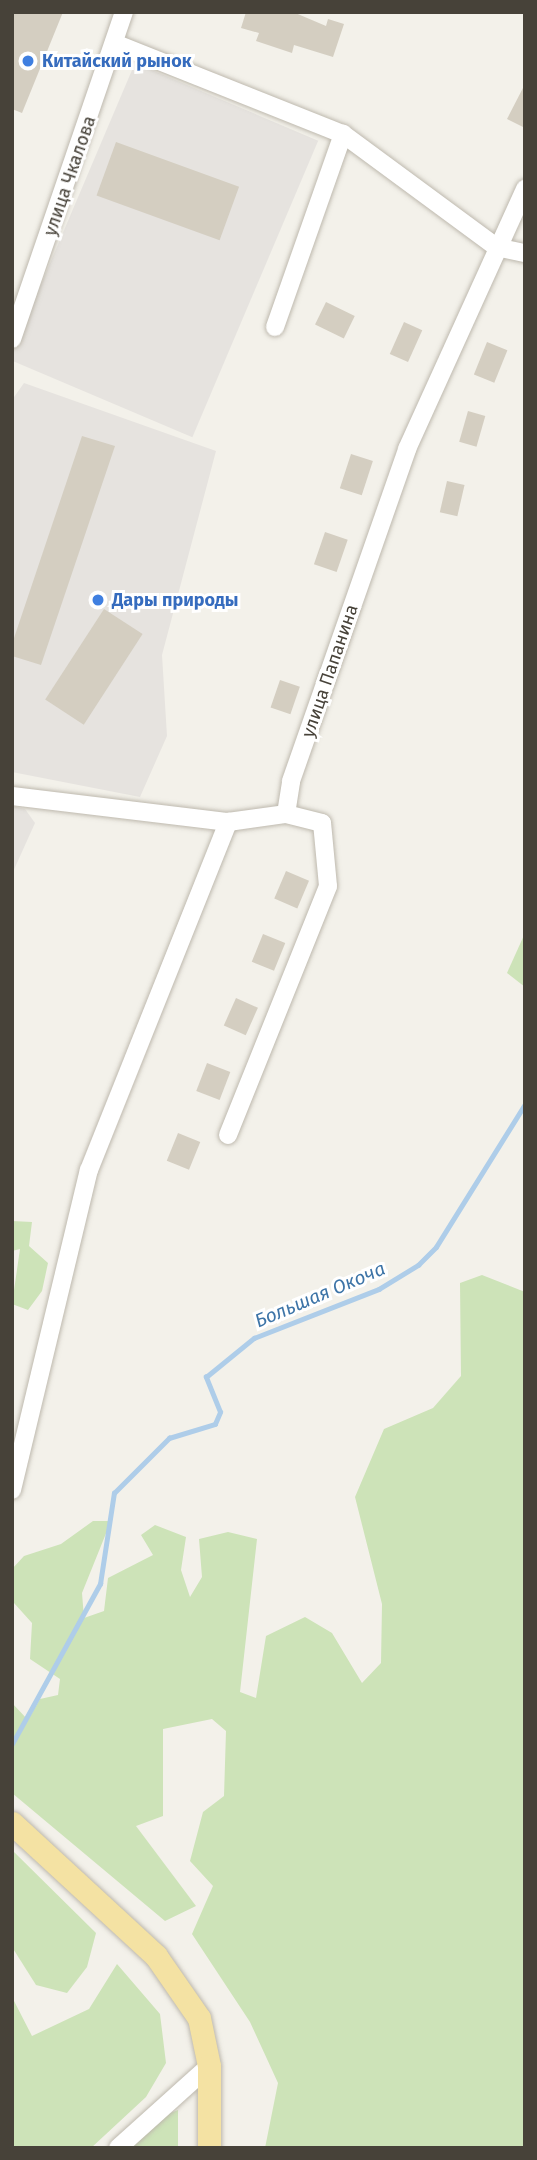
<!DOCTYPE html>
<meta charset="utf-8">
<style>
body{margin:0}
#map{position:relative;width:537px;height:2160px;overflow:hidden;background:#f3f1ea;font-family:"Fira Sans",sans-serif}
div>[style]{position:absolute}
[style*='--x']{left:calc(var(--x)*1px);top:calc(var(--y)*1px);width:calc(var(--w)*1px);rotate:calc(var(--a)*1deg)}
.industrial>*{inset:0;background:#e6e3df;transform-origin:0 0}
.green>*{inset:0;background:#cde3b8}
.stream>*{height:4.5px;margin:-2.25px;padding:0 2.25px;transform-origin:2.25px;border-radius:2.25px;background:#aecde9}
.building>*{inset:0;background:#d4cec1;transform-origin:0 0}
.roads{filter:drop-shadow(0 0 2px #beb9ae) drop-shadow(0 0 2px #beb9ae)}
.minor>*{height:18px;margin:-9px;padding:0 9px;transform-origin:9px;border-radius:9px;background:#fff}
.major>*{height:23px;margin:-11.5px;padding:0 11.5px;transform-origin:11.5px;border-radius:11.5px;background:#f4e2a3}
.dots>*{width:19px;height:19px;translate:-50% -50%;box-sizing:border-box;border:4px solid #fff;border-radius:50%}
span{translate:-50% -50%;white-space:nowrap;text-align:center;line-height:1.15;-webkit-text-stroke:6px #fff;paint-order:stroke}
.shop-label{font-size:18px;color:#366cbe;font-weight:700}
.left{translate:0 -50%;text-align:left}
.street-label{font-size:18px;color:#474239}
.water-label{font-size:19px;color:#3d74a7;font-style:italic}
.frame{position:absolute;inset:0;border:14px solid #474239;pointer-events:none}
</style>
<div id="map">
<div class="industrial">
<div style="left:135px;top:63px;width:199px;height:322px;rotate:23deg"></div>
<div style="clip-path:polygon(24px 383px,216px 451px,162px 655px,167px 736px,140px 797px,12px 772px,12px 400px)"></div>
<div style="clip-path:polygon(12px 806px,25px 809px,35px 823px,12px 874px)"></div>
</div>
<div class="green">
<div style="clip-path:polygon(525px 933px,525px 987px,507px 973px)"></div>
<div style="clip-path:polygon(12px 1221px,32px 1222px,29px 1246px,48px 1263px,42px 1291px,28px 1310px,12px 1304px,20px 1249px,12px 1251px)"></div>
<div style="clip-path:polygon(482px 1275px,525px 1292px,525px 2148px,265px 2148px,278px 2083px,250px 2022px,192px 1934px,213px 1886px,190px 1861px,203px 1812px,224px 1796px,226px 1731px,212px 1719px,163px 1729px,163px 1816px,136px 1826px,196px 1906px,165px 1921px,12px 1793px,12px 1703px,28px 1720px,40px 1699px,58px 1695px,60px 1679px,30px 1659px,32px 1623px,14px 1603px,12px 1569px,24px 1556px,61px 1544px,93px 1521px,111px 1521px,82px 1593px,84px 1618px,104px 1611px,108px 1578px,153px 1555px,141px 1535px,155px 1525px,186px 1537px,181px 1570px,190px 1597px,202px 1577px,199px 1539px,228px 1532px,257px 1539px,240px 1692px,256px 1698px,266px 1636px,305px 1617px,332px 1633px,362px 1683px,381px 1663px,382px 1604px,355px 1497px,384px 1429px,433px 1408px,461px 1376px,460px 1283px)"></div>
<div style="clip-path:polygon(12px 1850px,96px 1933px,87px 1967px,67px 1993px,36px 1985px,12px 1947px)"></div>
<div style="clip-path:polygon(117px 1964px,160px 2014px,166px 2063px,146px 2097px,91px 2148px,12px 2148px,12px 1997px,32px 2036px,89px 2009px)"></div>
<div style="clip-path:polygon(178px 2110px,178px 2148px,126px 2148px,160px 2117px)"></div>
</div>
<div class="stream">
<div style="--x:12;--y:1744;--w:183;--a:-61.2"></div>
<div style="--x:100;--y:1584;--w:92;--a:-81.3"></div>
<div style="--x:114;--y:1493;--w:78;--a:-45"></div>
<div style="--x:169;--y:1438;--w:48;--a:-16.9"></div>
<div style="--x:215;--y:1424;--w:13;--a:-67"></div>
<div style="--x:220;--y:1412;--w:38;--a:-112"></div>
<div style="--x:206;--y:1377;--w:62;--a:-39.1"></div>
<div style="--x:254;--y:1338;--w:134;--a:-21.4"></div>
<div style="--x:379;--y:1289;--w:46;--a:-31.6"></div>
<div style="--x:418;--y:1265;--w:25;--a:-45"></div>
<div style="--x:436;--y:1247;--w:168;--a:-58.1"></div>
</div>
<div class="building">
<div style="clip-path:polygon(12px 12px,63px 12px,22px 113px,12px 109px)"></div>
<div style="clip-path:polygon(246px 12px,293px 12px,326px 26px,328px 19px,344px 24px,333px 57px,294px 45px,292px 53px,256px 41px,259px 33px,241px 28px)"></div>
<div style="clip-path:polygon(525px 84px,525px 128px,507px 119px)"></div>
<div style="left:116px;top:142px;width:131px;height:57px;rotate:20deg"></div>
<div style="left:326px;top:302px;width:32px;height:25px;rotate:26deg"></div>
<div style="left:404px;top:322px;width:20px;height:35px;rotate:24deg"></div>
<div style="left:487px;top:342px;width:22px;height:35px;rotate:22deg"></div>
<div style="left:468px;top:411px;width:18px;height:32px;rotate:16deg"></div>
<div style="clip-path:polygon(82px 436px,115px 446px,41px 665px,12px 656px,12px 644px)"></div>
<div style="left:351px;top:454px;width:23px;height:36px;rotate:18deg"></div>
<div style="left:447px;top:481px;width:18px;height:32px;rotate:13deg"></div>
<div style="left:325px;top:532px;width:24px;height:34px;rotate:19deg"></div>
<div style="left:104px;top:609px;width:46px;height:108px;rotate:33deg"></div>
<div style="left:280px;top:680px;width:21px;height:29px;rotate:19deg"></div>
<div style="left:286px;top:871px;width:25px;height:30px;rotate:23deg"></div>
<div style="left:263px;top:934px;width:24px;height:30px;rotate:22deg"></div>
<div style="left:236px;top:998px;width:24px;height:30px;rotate:24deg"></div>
<div style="left:207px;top:1063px;width:25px;height:30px;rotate:21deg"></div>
<div style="left:178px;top:1133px;width:24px;height:30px;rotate:22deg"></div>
</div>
<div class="roads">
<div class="minor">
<div style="--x:114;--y:43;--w:246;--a:21.7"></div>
<div style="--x:343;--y:134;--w:190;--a:36.4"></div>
<div style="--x:496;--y:247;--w:30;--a:12"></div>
<div style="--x:275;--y:327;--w:205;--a:-70.6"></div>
<div style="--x:12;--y:339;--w:346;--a:-71.1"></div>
<div style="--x:12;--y:796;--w:218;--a:6.9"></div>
<div style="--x:228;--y:822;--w:59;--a:-7.9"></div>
<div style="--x:228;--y:1135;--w:268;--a:-68.1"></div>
<div style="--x:328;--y:886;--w:63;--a:-95.4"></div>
<div style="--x:322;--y:823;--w:37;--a:-166"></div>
<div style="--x:286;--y:814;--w:33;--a:-81"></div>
<div style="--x:291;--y:781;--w:352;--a:-70.7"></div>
<div style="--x:407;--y:449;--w:286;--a:-65.6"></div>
<div style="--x:12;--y:1490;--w:329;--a:-76.5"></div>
<div style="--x:89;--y:1170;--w:375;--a:-68.2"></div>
<div style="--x:118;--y:2148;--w:122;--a:-42"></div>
</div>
<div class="major">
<div style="--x:12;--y:1823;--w:196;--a:42.7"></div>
<div style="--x:156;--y:1956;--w:75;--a:55.3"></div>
<div style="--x:199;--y:2018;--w:49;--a:78.2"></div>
<div style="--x:209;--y:2066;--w:82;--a:90"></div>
</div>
</div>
<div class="dots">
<div style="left:28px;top:61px;background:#3f7fe0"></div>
<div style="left:98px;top:600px;background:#3f7fe0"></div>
</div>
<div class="shop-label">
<span class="left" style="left:42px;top:61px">Китайский рынок</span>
<span class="left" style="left:112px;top:600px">Дары природы</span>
</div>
<div class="street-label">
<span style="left:70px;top:176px;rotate:-71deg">улица Чкалова</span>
<span style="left:330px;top:671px;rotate:-71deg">улица Папанина</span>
</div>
<div class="water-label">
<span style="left:320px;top:1295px;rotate:-23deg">Большая Окоча</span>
</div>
<div class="frame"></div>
</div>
